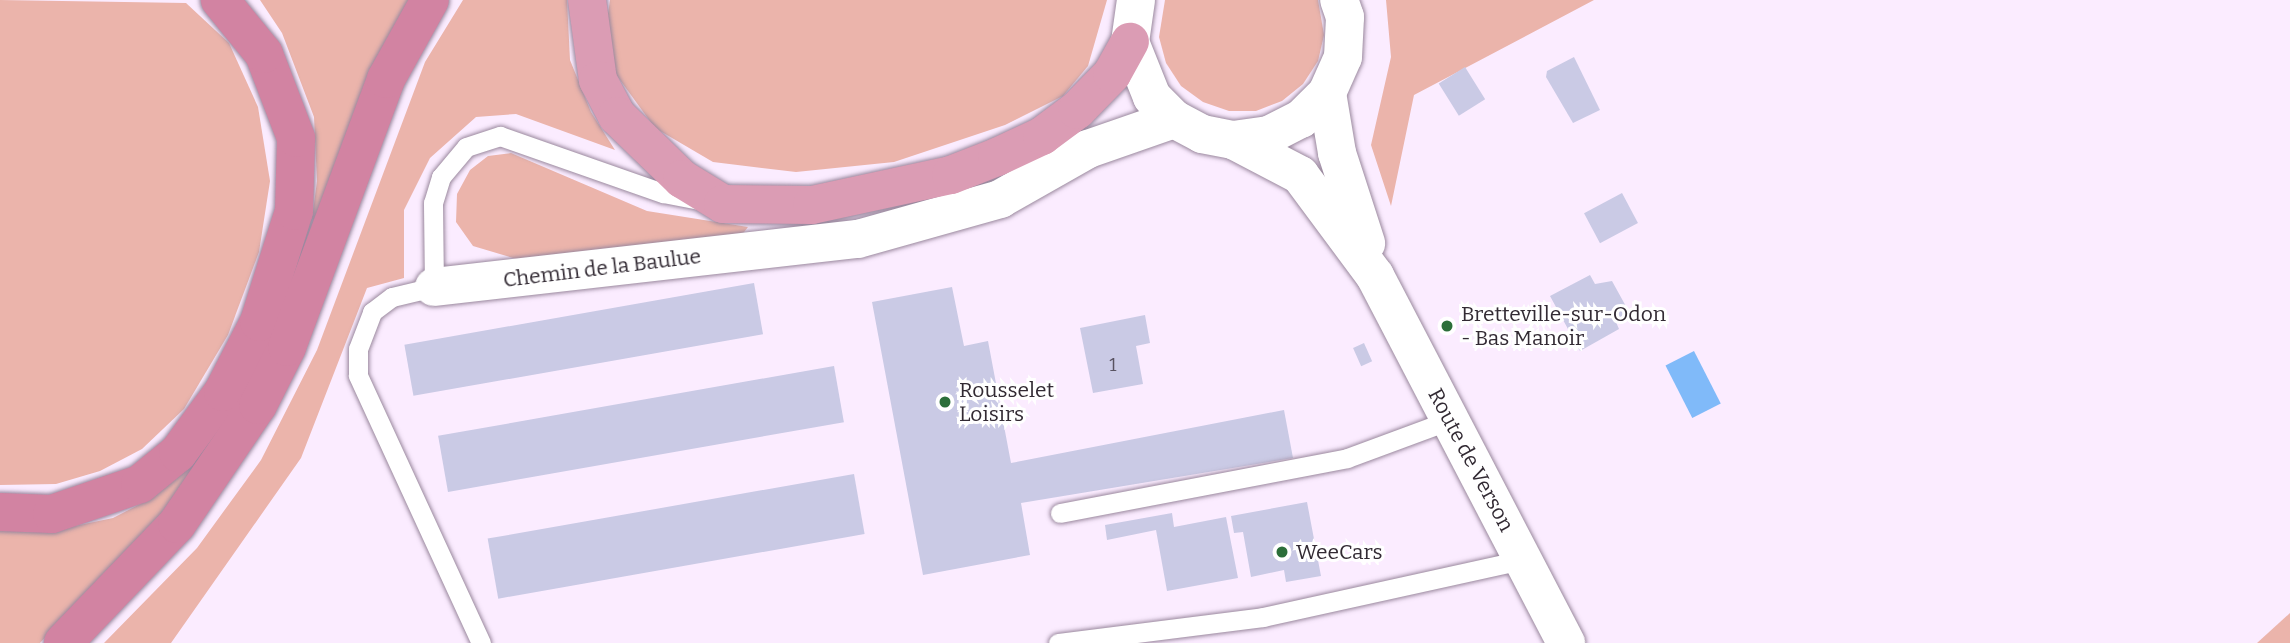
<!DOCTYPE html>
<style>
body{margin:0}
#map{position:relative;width:2290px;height:643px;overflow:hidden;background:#fbecff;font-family:Bitter,serif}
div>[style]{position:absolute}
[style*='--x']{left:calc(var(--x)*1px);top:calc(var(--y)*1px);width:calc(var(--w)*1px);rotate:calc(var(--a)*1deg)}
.green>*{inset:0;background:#ebb4ab}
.water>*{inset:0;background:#80baf9;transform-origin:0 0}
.building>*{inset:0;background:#cacae5;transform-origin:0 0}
.roads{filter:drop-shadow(0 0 2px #9a889e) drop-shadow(0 0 2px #9a889e)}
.service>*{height:19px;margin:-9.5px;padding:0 9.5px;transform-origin:9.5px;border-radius:9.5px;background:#fff}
.minor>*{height:38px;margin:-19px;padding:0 19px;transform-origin:19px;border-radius:19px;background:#fff}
.secondary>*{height:38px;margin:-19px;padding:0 19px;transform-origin:19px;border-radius:19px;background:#fff}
.trunk>*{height:38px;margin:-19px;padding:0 19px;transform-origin:19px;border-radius:19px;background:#db9cb4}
.motorway>*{height:38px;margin:-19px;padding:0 19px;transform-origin:19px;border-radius:19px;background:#d283a2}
.dots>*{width:19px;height:19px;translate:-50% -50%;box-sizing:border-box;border:4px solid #fff;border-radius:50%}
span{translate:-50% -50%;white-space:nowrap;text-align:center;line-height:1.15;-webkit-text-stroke:6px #fff;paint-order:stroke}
.number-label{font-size:18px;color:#585260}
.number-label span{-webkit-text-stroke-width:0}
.street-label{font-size:21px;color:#322a33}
.poi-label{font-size:21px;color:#322a33}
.left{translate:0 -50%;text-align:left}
</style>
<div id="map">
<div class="green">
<div style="clip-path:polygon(0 0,186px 3px,229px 43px,258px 107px,270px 181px,259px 252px,228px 335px,184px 409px,142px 449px,100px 471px,56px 484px,0 485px)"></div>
<div style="clip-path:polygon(260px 0,415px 0,321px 221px,312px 219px,317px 181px,314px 117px,282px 33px)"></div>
<div style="clip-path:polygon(463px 0,567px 0,570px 60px,591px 112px,615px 150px,516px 114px,476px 117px,430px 158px,404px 210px,404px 278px,367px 288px,301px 458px,171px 643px,104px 643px,197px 548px,261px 460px,317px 350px,425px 62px)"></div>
<div style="clip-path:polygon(610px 0,1107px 0,1088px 66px,1063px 96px,1005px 125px,894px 162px,796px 172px,713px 162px,655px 128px,612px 69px,606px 28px)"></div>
<div style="clip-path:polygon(1165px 0,1318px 0,1324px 35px,1318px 61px,1303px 84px,1282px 101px,1256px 111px,1229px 111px,1203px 102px,1181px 86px,1166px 63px,1159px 37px)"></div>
<div style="clip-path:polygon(1386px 0,1594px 0,1414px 95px,1391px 206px,1371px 145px,1391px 57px)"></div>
<div style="clip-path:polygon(511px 153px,647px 211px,748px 227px,741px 236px,520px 260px,473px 246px,456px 222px,457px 194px,470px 170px,488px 156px)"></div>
<div style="clip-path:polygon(228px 408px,186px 487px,40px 643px,0 643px,0 529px,65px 528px,113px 518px,146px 501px)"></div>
<div style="clip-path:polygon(2290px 613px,2290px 643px,2257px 643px)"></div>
</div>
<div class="water">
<div style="left:1694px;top:351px;width:59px;height:32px;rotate:63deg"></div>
</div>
<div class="building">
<div style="clip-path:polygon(1574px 57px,1600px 110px,1573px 123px,1546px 77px,1547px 71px)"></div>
<div style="left:1465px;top:67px;width:38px;height:31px;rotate:58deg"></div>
<div style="left:1622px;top:193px;width:34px;height:43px;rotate:62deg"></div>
<div style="clip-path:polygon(1590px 275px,1595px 284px,1612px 281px,1628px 310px,1616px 322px,1619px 329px,1580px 351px,1550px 296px)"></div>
<div style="left:754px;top:283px;width:52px;height:355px;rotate:80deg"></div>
<div style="clip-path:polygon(952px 287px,964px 346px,988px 341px,1011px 463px,1284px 410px,1293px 458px,1021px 503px,1030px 555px,923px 575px,872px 302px)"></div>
<div style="clip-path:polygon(1145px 315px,1150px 343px,1136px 346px,1143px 384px,1093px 393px,1080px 328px)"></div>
<div style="left:1364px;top:343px;width:20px;height:12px;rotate:66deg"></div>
<div style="left:834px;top:366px;width:57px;height:402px;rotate:80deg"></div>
<div style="left:854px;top:474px;width:61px;height:372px;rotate:80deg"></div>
<div style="clip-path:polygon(1307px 502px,1321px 576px,1286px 582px,1284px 570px,1251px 577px,1243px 532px,1234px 533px,1231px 516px)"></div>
<div style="clip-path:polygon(1172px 513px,1174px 527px,1226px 517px,1238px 578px,1167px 591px,1156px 530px,1107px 540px,1105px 525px)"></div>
</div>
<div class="roads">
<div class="service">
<div style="--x:1060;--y:513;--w:292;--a:-10.8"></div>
<div style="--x:1347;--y:458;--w:110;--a:-20.3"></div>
<div style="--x:481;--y:643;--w:295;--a:-114.7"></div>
<div style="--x:358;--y:375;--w:26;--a:-90"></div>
<div style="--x:358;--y:349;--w:40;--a:-69"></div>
<div style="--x:372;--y:312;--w:25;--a:-37"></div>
<div style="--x:392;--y:297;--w:43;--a:-13.4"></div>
<div style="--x:434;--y:287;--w:84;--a:-90.7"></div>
<div style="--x:433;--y:203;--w:27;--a:-73"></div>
<div style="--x:441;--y:177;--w:39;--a:-50"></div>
<div style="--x:466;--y:147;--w:36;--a:-18"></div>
<div style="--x:500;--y:136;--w:173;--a:19.3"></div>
<div style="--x:663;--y:193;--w:33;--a:11"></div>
<div style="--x:1058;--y:643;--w:207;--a:-7.2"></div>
<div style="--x:1263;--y:617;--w:266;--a:-12.4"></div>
</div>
<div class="minor">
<div style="--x:434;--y:287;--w:427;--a:-6.5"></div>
<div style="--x:858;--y:239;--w:148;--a:-15.7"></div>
<div style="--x:1000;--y:199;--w:101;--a:-29.6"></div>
<div style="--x:1088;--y:149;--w:91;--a:-19.2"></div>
</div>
<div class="secondary">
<div style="--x:1136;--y:0;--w:42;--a:98.1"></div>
<div style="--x:1130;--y:42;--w:59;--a:68.2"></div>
<div style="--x:1152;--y:97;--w:31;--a:45"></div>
<div style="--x:1174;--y:119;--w:32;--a:28"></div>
<div style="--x:1202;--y:134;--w:32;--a:11"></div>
<div style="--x:1233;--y:140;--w:36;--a:-8"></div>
<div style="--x:1269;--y:135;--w:36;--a:-27"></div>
<div style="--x:1301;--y:119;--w:37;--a:-45"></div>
<div style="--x:1327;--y:93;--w:39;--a:-66"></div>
<div style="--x:1343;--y:57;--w:40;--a:-87.1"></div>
<div style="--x:1345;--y:17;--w:18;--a:-109"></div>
<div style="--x:1327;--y:93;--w:61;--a:80.5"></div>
<div style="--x:1337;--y:153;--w:95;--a:72.1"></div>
<div style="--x:1233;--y:140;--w:76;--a:27.6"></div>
<div style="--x:1300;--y:175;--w:126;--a:53.4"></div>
<div style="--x:1375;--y:276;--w:414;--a:62.5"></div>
</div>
<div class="trunk">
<div style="--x:587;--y:0;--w:81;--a:82.2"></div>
<div style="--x:598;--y:80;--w:41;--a:62.2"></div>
<div style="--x:617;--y:116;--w:91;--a:44.1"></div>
<div style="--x:682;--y:179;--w:48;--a:31.4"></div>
<div style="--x:723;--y:204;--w:89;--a:0.6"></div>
<div style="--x:812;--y:205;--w:142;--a:-12.2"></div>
<div style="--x:951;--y:175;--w:49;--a:-21.4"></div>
<div style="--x:997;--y:157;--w:50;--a:-25"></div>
<div style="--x:1042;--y:136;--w:44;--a:-36.6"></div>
<div style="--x:1077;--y:110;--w:50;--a:-45.8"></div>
<div style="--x:1112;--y:74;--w:37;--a:-61"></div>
</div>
<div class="motorway">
<div style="--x:0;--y:512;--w:52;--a:2.2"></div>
<div style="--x:52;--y:514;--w:93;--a:-18.8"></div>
<div style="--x:140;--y:484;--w:49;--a:-39.2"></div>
<div style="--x:178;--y:453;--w:76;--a:-53.6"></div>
<div style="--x:223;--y:392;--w:79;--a:-62.8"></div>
<div style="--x:259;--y:322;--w:116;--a:-72.5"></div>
<div style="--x:294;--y:211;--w:73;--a:-88.4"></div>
<div style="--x:296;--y:138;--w:90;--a:-110.9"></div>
<div style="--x:264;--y:54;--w:70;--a:-129.2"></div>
<div style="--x:63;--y:643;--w:165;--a:-46.2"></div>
<div style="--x:177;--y:524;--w:144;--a:-55.8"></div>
<div style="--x:258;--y:405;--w:65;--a:-63.4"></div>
<div style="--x:287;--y:347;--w:286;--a:-69.7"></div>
<div style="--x:386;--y:79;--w:90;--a:-60.9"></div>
</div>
</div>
<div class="dots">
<div style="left:1447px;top:326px;background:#2b6e39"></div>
<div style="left:945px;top:402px;background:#2b6e39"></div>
<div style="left:1282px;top:552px;background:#2b6e39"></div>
</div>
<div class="number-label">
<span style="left:1113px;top:365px">1</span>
</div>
<div class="street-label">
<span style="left:602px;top:268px;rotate:-7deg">Chemin de la Baulue</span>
<span style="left:1471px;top:460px;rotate:62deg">Route de Verson</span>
</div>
<div class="poi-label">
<span class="left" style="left:1461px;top:326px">Bretteville-sur-Odon<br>- Bas Manoir</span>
<span class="left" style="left:959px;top:402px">Rousselet<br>Loisirs</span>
<span class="left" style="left:1296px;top:552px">WeeCars</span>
</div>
</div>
